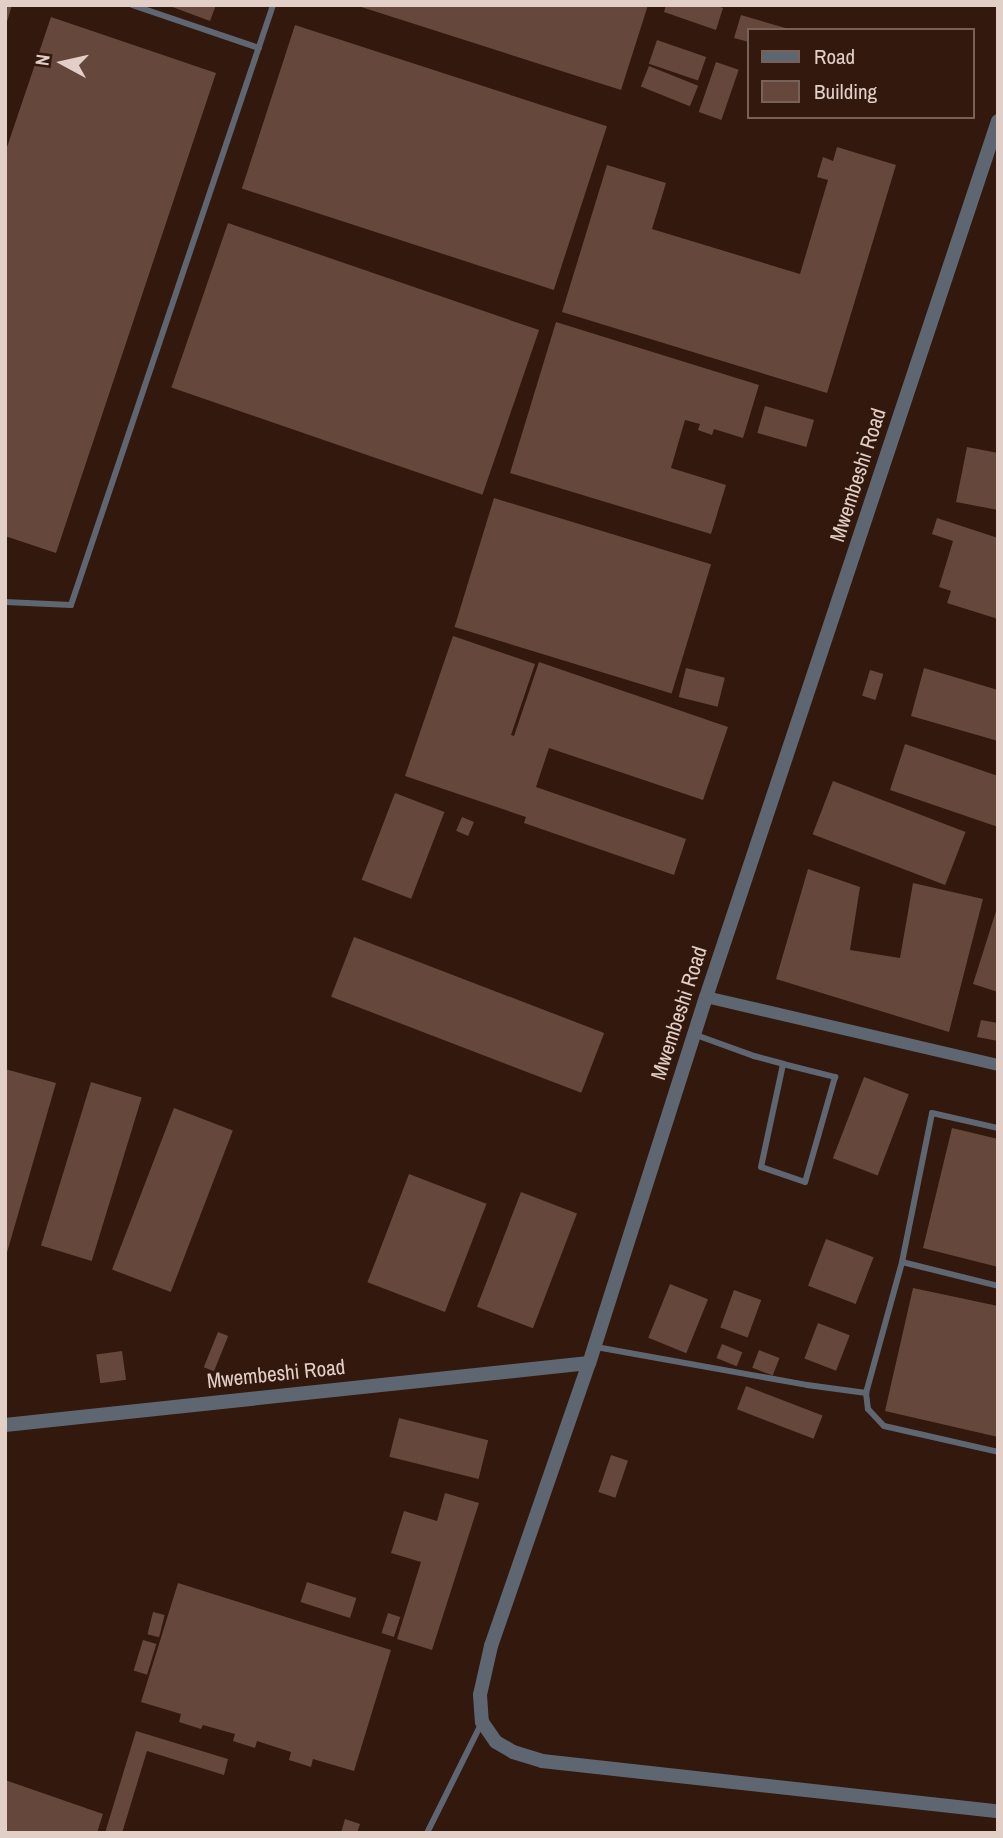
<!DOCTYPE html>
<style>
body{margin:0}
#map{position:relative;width:1003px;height:1838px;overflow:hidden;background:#32180d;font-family:"Archivo Narrow",sans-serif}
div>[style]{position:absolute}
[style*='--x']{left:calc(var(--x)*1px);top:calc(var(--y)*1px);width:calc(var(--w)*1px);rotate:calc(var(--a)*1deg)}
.building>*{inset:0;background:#66473b;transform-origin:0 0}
.service>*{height:6px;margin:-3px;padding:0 3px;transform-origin:3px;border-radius:3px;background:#5e6672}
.minor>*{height:12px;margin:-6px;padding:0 6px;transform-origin:6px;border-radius:6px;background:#5e6672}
.tertiary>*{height:14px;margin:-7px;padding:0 7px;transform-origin:7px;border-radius:7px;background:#5e6672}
span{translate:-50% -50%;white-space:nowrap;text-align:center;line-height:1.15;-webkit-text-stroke:5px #32180d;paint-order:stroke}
.street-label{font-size:21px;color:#e2cfc8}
.frame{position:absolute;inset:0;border:7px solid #e2cfc8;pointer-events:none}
.legend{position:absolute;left:747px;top:28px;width:228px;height:91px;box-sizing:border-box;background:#32180d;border:2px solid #786158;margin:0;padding:9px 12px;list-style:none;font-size:21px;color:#e2cfc8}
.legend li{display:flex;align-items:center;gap:14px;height:35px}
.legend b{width:35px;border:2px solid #786158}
.north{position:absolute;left:28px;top:28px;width:70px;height:70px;-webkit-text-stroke:5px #32180d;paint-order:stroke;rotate:278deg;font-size:19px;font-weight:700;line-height:28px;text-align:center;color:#e2cfc8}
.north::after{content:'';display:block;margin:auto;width:24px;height:32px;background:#e2cfc8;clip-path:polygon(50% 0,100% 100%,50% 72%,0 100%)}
</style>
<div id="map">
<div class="building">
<div style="clip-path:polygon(5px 5px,12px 5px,6px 25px,5px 25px)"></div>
<div style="clip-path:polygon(167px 5px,216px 5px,210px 21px)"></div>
<div style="clip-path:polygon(355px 5px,648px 5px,621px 90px)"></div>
<div style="clip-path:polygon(666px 5px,715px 5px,723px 8px,716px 30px,664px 12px)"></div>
<div style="clip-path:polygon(741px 15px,789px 29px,788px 30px,749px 30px,749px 42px,734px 38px)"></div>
<div style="clip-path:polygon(51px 17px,216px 73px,56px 553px,5px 536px,5px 153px)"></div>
<div style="left:295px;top:25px;width:328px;height:172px;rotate:18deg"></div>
<div style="left:657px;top:40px;width:52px;height:25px;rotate:19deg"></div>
<div style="left:716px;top:62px;width:24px;height:53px;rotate:19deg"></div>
<div style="left:649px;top:66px;width:53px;height:22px;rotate:22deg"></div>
<div style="clip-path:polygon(837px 147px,896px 165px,827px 393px,562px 312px,607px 165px,666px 183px,652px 229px,800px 274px,828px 180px,817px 177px,823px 157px,833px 161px)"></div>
<div style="left:228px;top:223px;width:329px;height:174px;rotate:19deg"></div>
<div style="clip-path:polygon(556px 322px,759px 385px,743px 438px,714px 429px,712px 435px,698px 430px,700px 424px,685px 420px,671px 468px,726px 485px,711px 534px,510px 473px)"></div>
<div style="left:765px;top:406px;width:51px;height:28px;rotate:16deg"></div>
<div style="clip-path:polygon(967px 447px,998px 453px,998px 510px,956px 502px)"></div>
<div style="left:494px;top:498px;width:227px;height:135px;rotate:17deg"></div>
<div style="clip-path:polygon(937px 518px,998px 538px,998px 619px,947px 603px,951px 591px,939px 587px,953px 541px,932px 534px)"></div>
<div style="clip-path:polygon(453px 636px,535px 664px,511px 735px,514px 736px,539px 662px,728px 727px,703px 800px,549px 748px,536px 787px,686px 839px,674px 875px,524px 823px,526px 817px,405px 776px)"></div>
<div style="left:686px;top:668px;width:40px;height:30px;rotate:14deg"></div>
<div style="clip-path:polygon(924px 668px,998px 690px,998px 741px,911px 716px)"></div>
<div style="left:870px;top:670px;width:14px;height:27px;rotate:17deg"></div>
<div style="clip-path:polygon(905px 744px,998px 776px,998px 827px,890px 790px)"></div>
<div style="left:833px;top:781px;width:142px;height:57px;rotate:21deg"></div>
<div style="left:395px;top:793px;width:53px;height:93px;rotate:21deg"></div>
<div style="left:462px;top:817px;width:13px;height:15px;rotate:23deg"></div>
<div style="clip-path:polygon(808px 869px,860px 887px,850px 950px,900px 958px,913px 883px,983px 899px,949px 1032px,776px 979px)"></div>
<div style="clip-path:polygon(997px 908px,998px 908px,998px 992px,973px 984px)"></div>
<div style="left:354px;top:937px;width:268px;height:64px;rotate:21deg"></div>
<div style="clip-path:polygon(981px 1020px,998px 1023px,998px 1041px,977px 1037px)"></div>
<div style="clip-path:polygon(5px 1069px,56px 1083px,6px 1256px,5px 1255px)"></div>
<div style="left:864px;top:1077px;width:48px;height:87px;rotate:21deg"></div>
<div style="left:91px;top:1082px;width:53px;height:171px;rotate:17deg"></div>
<div style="left:174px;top:1108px;width:63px;height:173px;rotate:21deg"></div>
<div style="clip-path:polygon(952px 1128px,998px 1139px,998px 1267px,923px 1248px)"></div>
<div style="left:409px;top:1174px;width:83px;height:116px;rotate:21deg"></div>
<div style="left:521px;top:1192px;width:60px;height:123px;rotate:21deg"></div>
<div style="left:826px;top:1239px;width:51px;height:50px;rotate:21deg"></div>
<div style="left:670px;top:1284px;width:41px;height:58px;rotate:22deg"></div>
<div style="clip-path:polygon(913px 1288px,998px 1306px,998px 1437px,885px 1411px)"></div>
<div style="left:734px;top:1290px;width:29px;height:40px;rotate:20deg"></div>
<div style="left:818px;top:1323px;width:34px;height:38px;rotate:21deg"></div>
<div style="left:218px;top:1332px;width:11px;height:38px;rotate:22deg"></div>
<div style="left:722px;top:1344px;width:22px;height:15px;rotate:22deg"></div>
<div style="left:759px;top:1350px;width:22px;height:19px;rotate:21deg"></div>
<div style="left:122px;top:1351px;width:29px;height:26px;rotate:82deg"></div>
<div style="left:746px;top:1386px;width:82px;height:25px;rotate:21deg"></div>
<div style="left:399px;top:1418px;width:92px;height:40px;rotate:14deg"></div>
<div style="left:611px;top:1455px;width:18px;height:39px;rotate:19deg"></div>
<div style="clip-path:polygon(445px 1493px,479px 1503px,432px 1650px,397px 1639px,421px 1562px,391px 1553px,404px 1511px,437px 1521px)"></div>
<div style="left:307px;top:1582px;width:52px;height:21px;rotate:18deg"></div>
<div style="clip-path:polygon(178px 1583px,391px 1650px,354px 1771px,313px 1759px,311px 1767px,289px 1760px,291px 1752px,257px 1741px,255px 1748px,233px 1741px,235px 1734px,203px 1725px,201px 1729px,179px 1722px,181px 1714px,141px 1702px)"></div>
<div style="left:153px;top:1612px;width:12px;height:23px;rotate:14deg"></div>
<div style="left:388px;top:1613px;width:13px;height:21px;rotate:18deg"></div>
<div style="left:143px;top:1640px;width:14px;height:32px;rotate:17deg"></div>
<div style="clip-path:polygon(136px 1731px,228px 1759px,224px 1775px,147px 1751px,122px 1833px,105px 1833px)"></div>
<div style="clip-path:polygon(5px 1780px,103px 1814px,97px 1833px,5px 1832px)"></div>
<div style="clip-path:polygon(345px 1819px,360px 1824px,357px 1833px,341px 1833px)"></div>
</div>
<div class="service">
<div style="--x:132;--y:5;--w:134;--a:18.7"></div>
<div style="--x:5;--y:602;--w:66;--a:2.6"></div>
<div style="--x:71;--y:605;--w:633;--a:-71.39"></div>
<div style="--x:696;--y:1035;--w:62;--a:19.9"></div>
<div style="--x:754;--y:1056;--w:30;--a:15"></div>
<div style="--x:783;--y:1064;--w:54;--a:14"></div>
<div style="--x:835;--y:1077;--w:109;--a:105.9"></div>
<div style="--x:805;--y:1182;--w:46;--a:-161.2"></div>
<div style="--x:761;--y:1167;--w:105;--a:-77.9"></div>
<div style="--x:902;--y:1262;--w:99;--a:14"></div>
<div style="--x:596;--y:1347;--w:214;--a:10.2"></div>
<div style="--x:807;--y:1385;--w:60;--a:7.7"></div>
<div style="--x:866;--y:1393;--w:136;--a:-74.6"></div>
<div style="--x:902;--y:1262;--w:152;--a:-78.6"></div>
<div style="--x:932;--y:1113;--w:68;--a:12.8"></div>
<div style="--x:866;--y:1393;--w:16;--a:83"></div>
<div style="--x:868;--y:1409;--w:23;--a:47"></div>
<div style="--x:884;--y:1426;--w:117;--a:12.8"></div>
<div style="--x:427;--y:1833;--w:122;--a:-63.6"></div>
</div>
<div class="minor">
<div style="--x:706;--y:997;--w:300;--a:13.1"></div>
</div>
<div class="tertiary">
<div style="--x:998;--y:121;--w:923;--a:108.43"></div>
<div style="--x:706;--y:997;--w:384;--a:107.7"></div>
<div style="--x:589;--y:1363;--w:299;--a:109.1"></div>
<div style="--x:491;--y:1646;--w:50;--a:102.7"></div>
<div style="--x:480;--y:1695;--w:27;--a:86"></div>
<div style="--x:482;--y:1722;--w:24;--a:55"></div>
<div style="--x:496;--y:1742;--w:20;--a:30"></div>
<div style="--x:513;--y:1752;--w:30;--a:17"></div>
<div style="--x:542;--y:1761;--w:459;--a:6.3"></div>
<div style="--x:5;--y:1425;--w:587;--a:-6.06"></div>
</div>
<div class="street-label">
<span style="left:858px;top:475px;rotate:-72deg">Mwembeshi Road</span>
<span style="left:679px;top:1013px;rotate:-72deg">Mwembeshi Road</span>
<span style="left:276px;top:1374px;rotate:-6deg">Mwembeshi Road</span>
</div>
<div class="frame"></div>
<ul class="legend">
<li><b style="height:9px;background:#5e6672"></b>Road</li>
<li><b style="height:19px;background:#66473b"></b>Building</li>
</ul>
<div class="north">N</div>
</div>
